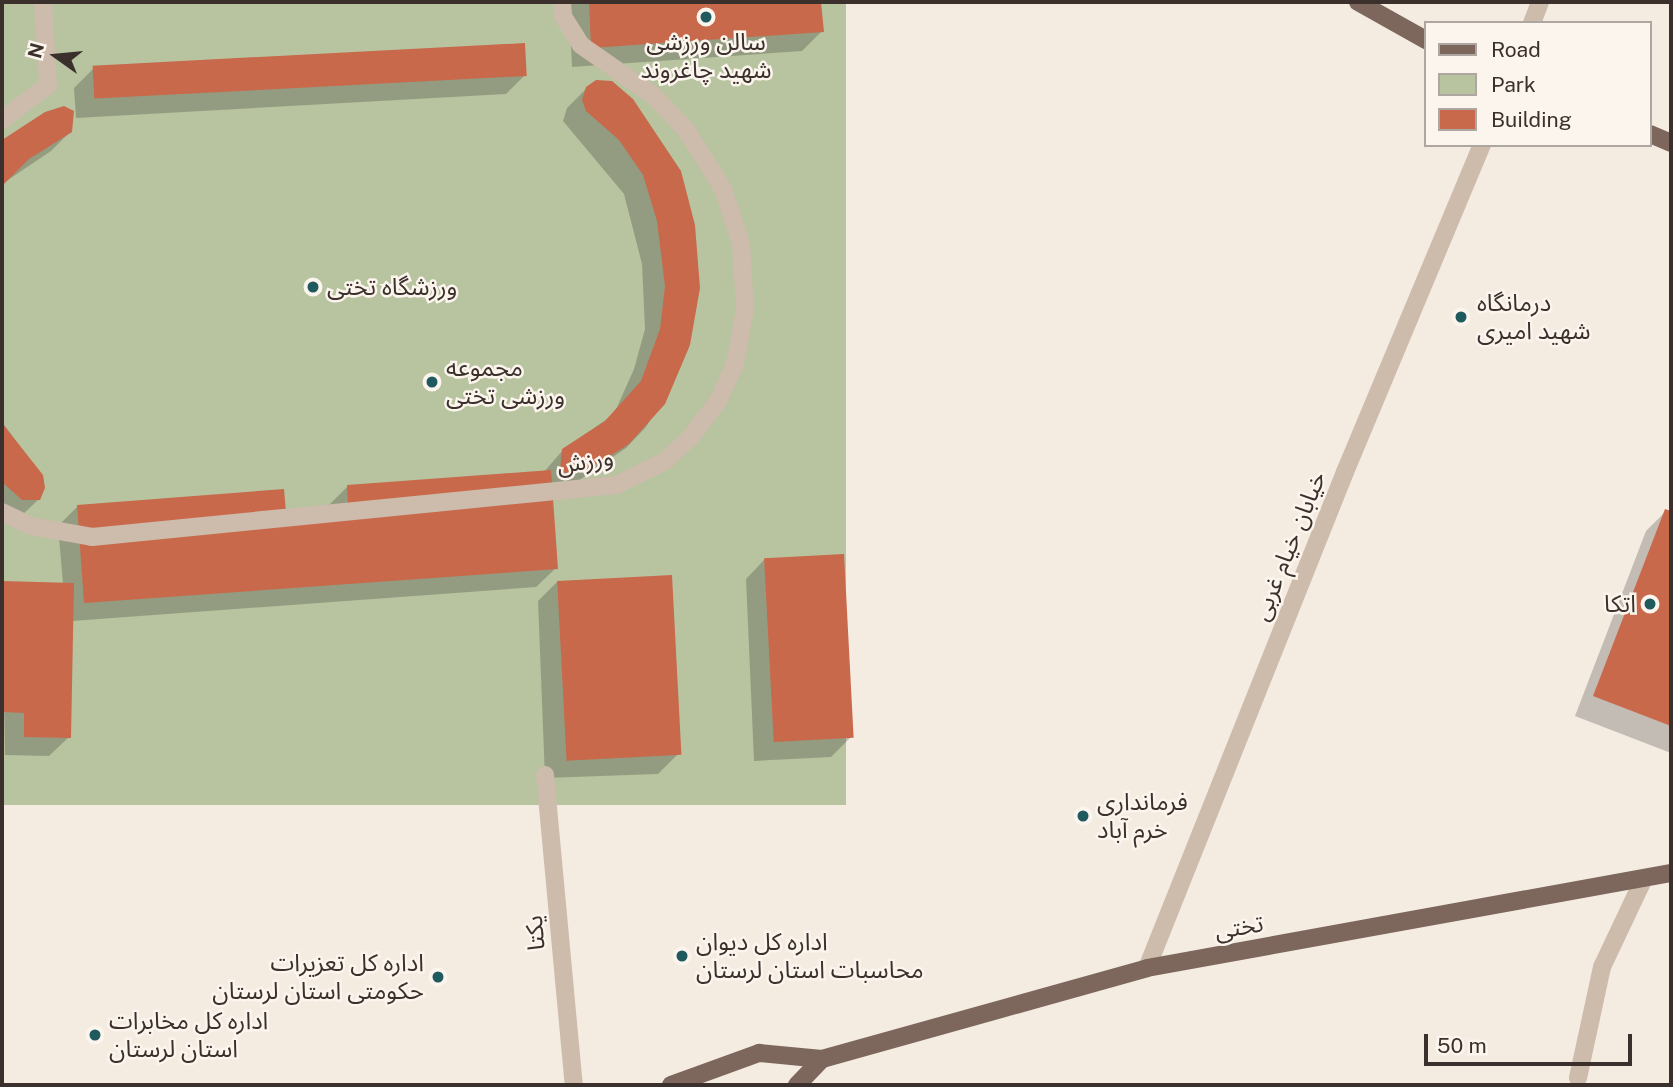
<!DOCTYPE html>
<meta charset="utf-8">
<style>
body{margin:0}
#map{position:relative;width:1673px;height:1087px;overflow:hidden;background:#f4ebe1;font-family:"Public Sans","Noto Sans Arabic",sans-serif}
div>[style]{position:absolute}
[style*='--x']{left:calc(var(--x)*1px);top:calc(var(--y)*1px);width:calc(var(--w)*1px);rotate:calc(var(--a)*1deg)}
.green>*{inset:0;background:#b8c4a0;transform-origin:0 0}
.shadow>*{inset:0;background:#0003}
.building>*{inset:0;background:#c8694b;transform-origin:0 0}
.minor>*{height:18px;margin:-9px;padding:0 9px;transform-origin:9px;border-radius:9px;background:#cdbbac}
.major>*{height:18px;margin:-9px;padding:0 9px;transform-origin:9px;border-radius:9px;background:#7d675c}
.dots>*{width:19px;height:19px;translate:-50% -50%;box-sizing:border-box;border:4px solid #fbf5ee;border-radius:50%}
span{translate:-50% -50%;white-space:nowrap;text-align:center;line-height:1.15;-webkit-text-stroke:5px #fbf5ee;paint-order:stroke}
.poi-label{font-size:24px;color:#3b302b}
.left{translate:0 -50%;text-align:left}
.right{translate:-100% -50%;text-align:right}
.street-label{font-size:24px;color:#3b302b}
.frame{position:absolute;inset:0;border:4px solid #3b302b;pointer-events:none}
.legend{position:absolute;left:1424px;top:21px;width:228px;height:126px;box-sizing:border-box;background:#fbf5ee;border:2px solid #aea6a0;margin:0;padding:9px 12px;list-style:none;font-size:21px;color:#3b302b}
.legend li{display:flex;align-items:center;gap:14px;height:35px}
.legend b{width:35px;border:2px solid #aea6a0}
.north{position:absolute;left:21px;top:21px;width:70px;height:70px;-webkit-text-stroke:5px #fbf5ee;paint-order:stroke;rotate:285deg;font-size:19px;font-weight:700;line-height:28px;text-align:center;color:#3b302b}
.north::after{content:'';display:block;margin:auto;width:24px;height:32px;background:#3b302b;clip-path:polygon(50% 0,100% 100%,50% 72%,0 100%)}
.scale{position:absolute;left:1424px;top:1034px;width:208px;height:32px;box-sizing:border-box;border:4px solid #3b302b;border-top:0;padding-left:9px;font-size:21px;line-height:24px;white-space:nowrap;color:#3b302b;-webkit-text-stroke:5px #fbf5ee;paint-order:stroke}
</style>
<div id="map">
<div class="green">
<div style="left:2px;top:2px;width:844px;height:803px"></div>
</div>
<div class="shadow">
<div style="clip-path:polygon(569px 2px,820px 2px,822px 31px,802px 51px,572px 67px)"></div>
<div style="clip-path:polygon(94px 68px,525px 75px,506px 94px,76px 118px,74px 88px)"></div>
<div style="clip-path:polygon(587px 88px,679px 172px,676px 377px,646px 427px,626px 448px,568px 488px,551px 493px,556px 568px,536px 587px,72px 621px,69px 737px,49px 756px,5px 755px,2px 583px,63px 584px,58px 526px,78px 506px,284px 514px,328px 506px,347px 487px,543px 473px,563px 450px,614px 414px,634px 369px,645px 329px,642px 264px,624px 194px,563px 121px,567px 108px)"></div>
<div style="clip-path:polygon(46px 113px,71px 131px,51px 151px,2px 184px,2px 144px)"></div>
<div style="clip-path:polygon(2px 422px,41px 475px,39px 499px,19px 518px,2px 519px)"></div>
<div style="clip-path:polygon(1666px 511px,1671px 513px,1671px 753px,1575px 716px,1646px 531px)"></div>
<div style="clip-path:polygon(765px 559px,851px 737px,831px 757px,754px 761px,746px 579px)"></div>
<div style="clip-path:polygon(558px 581px,678px 754px,658px 774px,545px 778px,538px 601px)"></div>
</div>
<div class="building">
<div style="clip-path:polygon(589px 2px,821px 2px,824px 32px,591px 48px)"></div>
<div style="left:525px;top:43px;width:33px;height:433px;rotate:87deg"></div>
<div style="clip-path:polygon(596px 80px,612px 81px,633px 99px,681px 171px,695px 225px,700px 288px,690px 345px,665px 404px,629px 444px,589px 469px,570px 475px,560px 470px,562px 449px,605px 421px,641px 381px,660px 329px,665px 286px,657px 221px,643px 175px,619px 140px,586px 111px,582px 100px,586px 87px)"></div>
<div style="clip-path:polygon(64px 106px,74px 111px,72px 132px,29px 159px,2px 186px,2px 140px,45px 112px)"></div>
<div style="clip-path:polygon(2px 423px,43px 475px,45px 488px,40px 500px,22px 500px,2px 482px)"></div>
<div style="clip-path:polygon(551px 470px,558px 569px,84px 603px,77px 505px,284px 489px,286px 512px,348px 507px,347px 485px)"></div>
<div style="clip-path:polygon(1665px 509px,1671px 511px,1671px 726px,1593px 696px)"></div>
<div style="left:844px;top:554px;width:184px;height:80px;rotate:87deg"></div>
<div style="left:672px;top:575px;width:180px;height:115px;rotate:87deg"></div>
<div style="clip-path:polygon(2px 581px,74px 583px,71px 738px,24px 737px,24px 713px,2px 712px)"></div>
</div>
<div class="minor">
<div style="--x:1532;--y:23;--w:22;--a:-69"></div>
<div style="--x:2;--y:120;--w:58;--a:-37.3"></div>
<div style="--x:48;--y:85;--w:83;--a:-93.4"></div>
<div style="--x:2;--y:512;--w:32;--a:26"></div>
<div style="--x:31;--y:526;--w:62;--a:10.2"></div>
<div style="--x:92;--y:537;--w:527;--a:-5.67"></div>
<div style="--x:616;--y:485;--w:55;--a:-26.1"></div>
<div style="--x:665;--y:461;--w:34;--a:-43"></div>
<div style="--x:690;--y:438;--w:46;--a:-52.9"></div>
<div style="--x:718;--y:401;--w:41;--a:-65.3"></div>
<div style="--x:735;--y:364;--w:56;--a:-79.7"></div>
<div style="--x:745;--y:309;--w:65;--a:-93.5"></div>
<div style="--x:741;--y:244;--w:58;--a:-108.1"></div>
<div style="--x:723;--y:189;--w:68;--a:-121.8"></div>
<div style="--x:687;--y:131;--w:48;--a:-133.3"></div>
<div style="--x:654;--y:96;--w:89;--a:-145.1"></div>
<div style="--x:581;--y:45;--w:34;--a:-122"></div>
<div style="--x:563;--y:16;--w:14;--a:-94"></div>
<div style="--x:545;--y:775;--w:311;--a:84.7"></div>
<div style="--x:1147;--y:968;--w:534;--a:-68.24"></div>
<div style="--x:1345;--y:472;--w:355;--a:-67.3"></div>
<div style="--x:1578;--y:1078;--w:114;--a:-77.8"></div>
<div style="--x:1602;--y:967;--w:98;--a:-64.7"></div>
</div>
<div class="major">
<div style="--x:1358;--y:2;--w:78;--a:29.2"></div>
<div style="--x:1650;--y:134;--w:23;--a:23"></div>
<div style="--x:671;--y:1085;--w:94;--a:-20"></div>
<div style="--x:759;--y:1053;--w:63;--a:5.4"></div>
<div style="--x:822;--y:1059;--w:337;--a:-15.6"></div>
<div style="--x:1147;--y:968;--w:533;--a:-10.28"></div>
<div style="--x:797;--y:1085;--w:36;--a:-46"></div>
</div>
<div class="dots">
<div style="left:706px;top:17px;background:#1f5a5e"></div>
<div style="left:313px;top:287px;background:#1f5a5e"></div>
<div style="left:1461px;top:317px;background:#1f5a5e"></div>
<div style="left:432px;top:382px;background:#1f5a5e"></div>
<div style="left:1650px;top:604px;background:#1f5a5e"></div>
<div style="left:1083px;top:816px;background:#1f5a5e"></div>
<div style="left:682px;top:956px;background:#1f5a5e"></div>
<div style="left:438px;top:977px;background:#1f5a5e"></div>
<div style="left:95px;top:1035px;background:#1f5a5e"></div>
</div>
<div class="poi-label">
<span style="left:706px;top:56px">سالن ورزشی<br>شهید چاغروند</span>
<span class="left" style="left:327px;top:287px">ورزشگاه تختی</span>
<span class="left" style="left:1477px;top:317px">درمانگاه<br>شهید امیری</span>
<span class="left" style="left:446px;top:382px">مجموعه<br>ورزشی تختی</span>
<span class="right" style="left:1636px;top:604px">اتکا</span>
<span class="left" style="left:1097px;top:816px">فرمانداری<br>خرم آباد</span>
<span class="left" style="left:696px;top:956px">اداره کل دیوان<br>محاسبات استان لرستان</span>
<span class="right" style="left:424px;top:977px">اداره کل تعزیرات<br>حکومتی استان لرستان</span>
<span class="left" style="left:109px;top:1035px">اداره کل مخابرات<br>استان لرستان</span>
</div>
<div class="street-label">
<span style="left:585px;top:461px;rotate:-9deg">ورزش</span>
<span style="left:1289px;top:546px;rotate:-68deg">خیابان خیام غربی</span>
<span style="left:1239px;top:927px;rotate:-10deg">تختی</span>
<span style="left:535px;top:933px;rotate:-95deg">يکتا</span>
</div>
<div class="frame"></div>
<ul class="legend">
<li><b style="height:9px;background:#7d675c"></b>Road</li>
<li><b style="height:19px;background:#b8c4a0"></b>Park</li>
<li><b style="height:19px;background:#c8694b"></b>Building</li>
</ul>
<div class="north">N</div>
<div class="scale">50 m</div>
</div>
